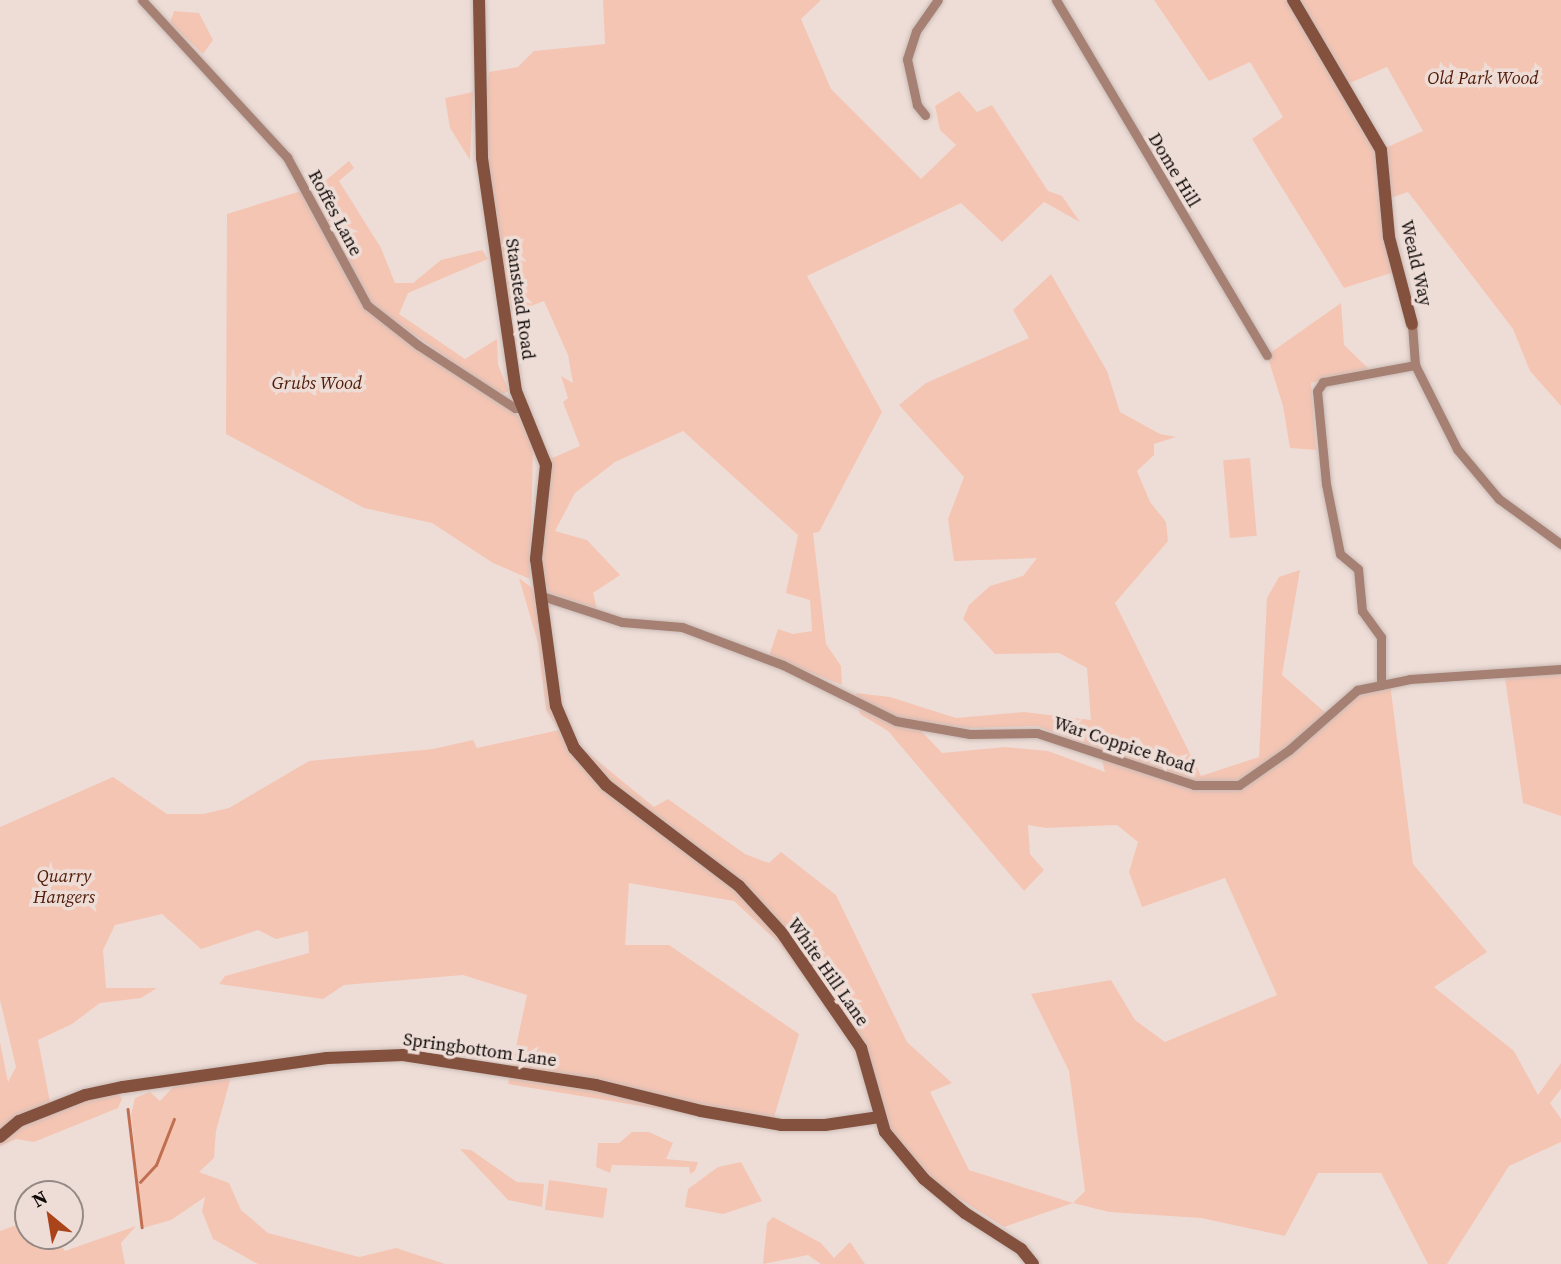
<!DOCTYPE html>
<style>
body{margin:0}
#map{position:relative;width:1561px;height:1264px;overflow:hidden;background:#eeddd7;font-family:"Source Serif 4",serif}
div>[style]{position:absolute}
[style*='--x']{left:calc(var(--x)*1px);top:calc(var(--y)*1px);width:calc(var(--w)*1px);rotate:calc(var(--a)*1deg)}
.green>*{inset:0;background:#f5c5b3;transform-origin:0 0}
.stream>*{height:2.5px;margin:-1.25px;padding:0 1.25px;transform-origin:1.25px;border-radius:1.25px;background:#c06f52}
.roads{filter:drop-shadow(0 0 2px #cabbb6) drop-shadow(0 0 2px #cabbb6)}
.street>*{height:9px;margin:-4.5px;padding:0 4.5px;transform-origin:4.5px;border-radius:4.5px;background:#a58073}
.secondary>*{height:12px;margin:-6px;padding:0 6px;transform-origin:6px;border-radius:6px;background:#84513e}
span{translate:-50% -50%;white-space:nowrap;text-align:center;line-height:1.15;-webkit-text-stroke:7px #eeddd7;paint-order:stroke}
.park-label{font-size:18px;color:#501b07;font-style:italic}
.street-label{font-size:18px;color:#100b09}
.north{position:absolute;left:14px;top:1180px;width:70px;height:70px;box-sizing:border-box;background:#eeddd7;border:2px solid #958985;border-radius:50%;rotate:330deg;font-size:19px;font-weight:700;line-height:28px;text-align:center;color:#100b09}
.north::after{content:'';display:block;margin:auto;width:24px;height:32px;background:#aa441b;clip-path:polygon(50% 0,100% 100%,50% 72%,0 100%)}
</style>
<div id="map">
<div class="green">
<div style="clip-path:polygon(603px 0,821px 0,801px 19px,831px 89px,921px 179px,956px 145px,940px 130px,935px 106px,959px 91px,977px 112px,992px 105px,1048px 191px,1062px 196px,1080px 222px,1044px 202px,1002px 242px,961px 203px,807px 276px,882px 412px,819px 532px,813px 533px,826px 644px,841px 666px,842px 685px,769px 656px,778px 629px,793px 634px,812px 631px,810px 600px,786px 593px,798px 535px,683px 431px,615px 462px,575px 493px,555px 531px,587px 540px,620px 575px,593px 593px,597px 609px,547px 592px,541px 553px,550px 459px,580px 446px,563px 402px,568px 398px,561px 376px,573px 383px,568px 355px,544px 301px,512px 313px,486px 169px,486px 98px,489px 72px,518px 67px,534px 51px,605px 44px)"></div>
<div style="clip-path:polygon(1154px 0,1289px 0,1376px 153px,1394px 272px,1344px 288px,1252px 139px,1283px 117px,1250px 62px,1209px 81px)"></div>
<div style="clip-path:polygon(1299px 0,1561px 0,1561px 406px,1530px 371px,1513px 329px,1408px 192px,1385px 200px,1381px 150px,1423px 131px,1387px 67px,1343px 86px)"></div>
<div style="clip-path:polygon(174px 11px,199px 13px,213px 40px,203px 54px,170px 23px)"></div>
<div style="clip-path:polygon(473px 92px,470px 160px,450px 128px,445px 98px)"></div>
<div style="clip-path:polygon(349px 161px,354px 168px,339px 181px,381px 248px,395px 283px,413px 283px,441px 260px,482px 250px,488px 259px,408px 293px,399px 314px,465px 359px,497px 339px,498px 365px,509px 391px,503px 394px,486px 385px,371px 304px,313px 191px)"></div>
<div style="clip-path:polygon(301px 191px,363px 307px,518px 416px,533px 447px,530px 579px,493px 563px,432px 523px,364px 508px,226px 434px,227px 214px)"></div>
<div style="clip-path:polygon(evenodd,1051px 274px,1107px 371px,1120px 412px,1160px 434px,1176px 437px,1154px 444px,1154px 455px,1137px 471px,1150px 502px,1166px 522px,1168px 541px,1115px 603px,1201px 776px,1259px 757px,1267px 598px,1279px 577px,1300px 570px,1282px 675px,1327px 714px,1357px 690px,1390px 683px,1413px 864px,1487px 952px,1434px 987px,1514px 1051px,1538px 1095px,1561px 1063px,1561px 1089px,1550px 1103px,1561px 1119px,1561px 1142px,1509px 1166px,1447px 1264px,1428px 1264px,1381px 1173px,1318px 1173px,1285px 1236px,1201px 1218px,1109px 1212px,1073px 1203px,1004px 1227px,933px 1182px,891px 1132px,850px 1040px,779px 943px,734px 901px,629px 883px,625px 945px,669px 945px,799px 1034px,774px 1117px,786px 1130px,508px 1084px,527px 995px,463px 975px,344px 985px,323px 999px,219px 984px,225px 976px,309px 953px,308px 931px,276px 939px,258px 930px,201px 949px,162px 914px,115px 925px,103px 950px,106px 988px,157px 988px,141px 998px,100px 1003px,72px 1024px,38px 1040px,50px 1102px,113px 1085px,122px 1099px,118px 1108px,34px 1142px,16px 1139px,0 1146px,0 1042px,8px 1082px,16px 1067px,0 1000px,0 827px,113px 777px,167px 814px,203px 814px,229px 808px,309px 761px,433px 749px,473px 740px,477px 748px,559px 730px,546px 710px,538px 643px,519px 578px,532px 588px,537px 604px,552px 706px,560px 730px,654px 807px,668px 799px,745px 854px,769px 863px,781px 852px,836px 895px,907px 1042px,952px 1083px,930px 1092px,969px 1170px,1073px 1203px,1085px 1191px,1069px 1071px,1031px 994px,1111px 980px,1135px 1020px,1165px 1042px,1277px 995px,1225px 878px,1142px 907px,1129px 872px,1138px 842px,1117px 825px,1046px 828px,1028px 825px,1030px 854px,1044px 870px,1024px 891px,888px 731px,860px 714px,856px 693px,890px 697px,956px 718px,1024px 712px,1091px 720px,1087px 668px,1059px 653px,995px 654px,963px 619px,969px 605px,990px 586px,1023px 576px,1037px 558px,954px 561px,948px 519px,964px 477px,899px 405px,926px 383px,1029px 338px,1013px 310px,1051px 274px,911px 720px,968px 728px,1037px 726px,1099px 749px,1105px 772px,1048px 751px,1005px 747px,942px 753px,911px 720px)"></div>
<div style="clip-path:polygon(1341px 303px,1344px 345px,1369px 369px,1311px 383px,1316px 450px,1290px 448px,1283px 406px,1267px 355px)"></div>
<div style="left:1250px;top:458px;width:78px;height:27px;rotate:85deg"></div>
<div style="clip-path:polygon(1561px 669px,1561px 816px,1523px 803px,1504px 671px)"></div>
<div style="clip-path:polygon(231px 1077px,216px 1131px,214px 1158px,199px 1172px,229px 1183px,241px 1210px,268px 1233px,359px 1257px,396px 1248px,445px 1264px,258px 1264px,213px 1239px,202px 1211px,205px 1197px,171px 1220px,143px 1228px,131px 1115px,135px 1098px,150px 1092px,160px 1101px,175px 1085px)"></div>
<div style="clip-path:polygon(632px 1132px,649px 1132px,673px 1143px,666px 1159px,698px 1162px,695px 1171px,690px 1174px,689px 1167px,612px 1165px,610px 1173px,596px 1167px,598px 1143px,619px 1143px)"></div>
<div style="clip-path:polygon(460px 1149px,471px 1150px,517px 1182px,544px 1184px,542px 1207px,508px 1200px)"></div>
<div style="clip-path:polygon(741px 1162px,762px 1201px,723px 1214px,685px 1207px,688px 1189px,718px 1167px)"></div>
<div style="left:549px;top:1180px;width:59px;height:30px;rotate:8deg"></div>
<div style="clip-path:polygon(773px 1217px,821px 1243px,834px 1258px,850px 1242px,865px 1264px,821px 1264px,808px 1255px,763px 1264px,767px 1223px)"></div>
<div style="clip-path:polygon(28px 1221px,28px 1236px,54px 1236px,65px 1251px,136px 1226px,121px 1243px,125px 1264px,0 1264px,0 1231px)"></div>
</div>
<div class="stream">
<div style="--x:128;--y:1109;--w:119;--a:83.2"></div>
<div style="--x:140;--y:1182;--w:23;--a:-47"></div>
<div style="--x:156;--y:1165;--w:49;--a:-68.6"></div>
</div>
<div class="roads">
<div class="street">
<div style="--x:142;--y:0;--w:214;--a:47.3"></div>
<div style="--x:287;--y:157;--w:168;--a:61.6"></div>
<div style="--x:367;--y:305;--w:65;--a:38.1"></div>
<div style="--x:418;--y:345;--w:116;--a:33"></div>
<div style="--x:515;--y:408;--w:9;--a:0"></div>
<div style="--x:1056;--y:0;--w:413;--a:59.3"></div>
<div style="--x:925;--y:115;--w:13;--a:-129"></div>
<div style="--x:917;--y:105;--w:47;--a:-102.3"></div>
<div style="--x:907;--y:59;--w:29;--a:-72"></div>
<div style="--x:916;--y:31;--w:38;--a:-55"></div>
<div style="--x:1412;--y:324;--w:41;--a:85.8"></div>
<div style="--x:1415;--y:365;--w:94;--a:63.4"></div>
<div style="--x:1457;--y:449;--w:65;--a:50"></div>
<div style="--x:1499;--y:499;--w:77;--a:36"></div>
<div style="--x:542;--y:596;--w:84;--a:18"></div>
<div style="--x:622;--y:622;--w:60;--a:4.8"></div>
<div style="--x:682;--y:627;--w:108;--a:20.6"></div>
<div style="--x:783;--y:665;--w:126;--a:26.4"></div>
<div style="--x:896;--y:721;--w:75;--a:10"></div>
<div style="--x:970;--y:734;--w:67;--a:-0.9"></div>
<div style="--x:1037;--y:733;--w:165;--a:18.3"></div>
<div style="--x:1194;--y:785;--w:45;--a:0"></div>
<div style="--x:1239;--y:785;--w:61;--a:-35"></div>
<div style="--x:1289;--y:750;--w:91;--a:-41.4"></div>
<div style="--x:1357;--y:690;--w:54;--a:-11.7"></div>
<div style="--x:1410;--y:679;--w:151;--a:-3.8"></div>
<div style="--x:1381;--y:685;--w:48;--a:-90"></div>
<div style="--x:1381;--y:637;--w:32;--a:-126"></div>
<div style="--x:1362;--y:611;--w:42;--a:-95.4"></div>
<div style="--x:1358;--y:569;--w:23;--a:-140"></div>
<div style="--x:1340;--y:554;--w:71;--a:-101.3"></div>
<div style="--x:1326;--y:484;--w:93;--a:-95.5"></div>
<div style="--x:1317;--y:391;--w:11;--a:-56"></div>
<div style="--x:1323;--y:382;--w:94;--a:-10.5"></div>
</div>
<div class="secondary">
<div style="--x:479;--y:0;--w:158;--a:88.9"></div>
<div style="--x:482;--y:158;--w:235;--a:81.7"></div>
<div style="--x:516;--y:391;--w:80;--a:67.9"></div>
<div style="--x:546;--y:465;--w:95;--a:96.1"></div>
<div style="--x:536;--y:559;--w:148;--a:82.3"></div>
<div style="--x:556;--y:706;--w:46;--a:66.8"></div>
<div style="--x:574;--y:748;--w:49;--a:49.1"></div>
<div style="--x:606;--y:785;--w:167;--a:37.2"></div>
<div style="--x:739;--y:886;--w:64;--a:47.5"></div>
<div style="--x:782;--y:933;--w:140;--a:55.5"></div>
<div style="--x:861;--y:1048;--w:87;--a:74.1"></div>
<div style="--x:885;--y:1132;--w:61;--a:50.3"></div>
<div style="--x:924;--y:1179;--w:53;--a:39.7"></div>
<div style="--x:965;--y:1213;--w:67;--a:32.7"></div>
<div style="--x:1021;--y:1249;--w:19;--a:51"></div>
<div style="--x:1293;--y:0;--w:174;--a:59.6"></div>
<div style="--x:1381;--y:150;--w:87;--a:84.7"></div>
<div style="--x:1389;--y:237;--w:90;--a:75.2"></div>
<div style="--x:0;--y:1137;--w:25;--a:-40"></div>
<div style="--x:19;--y:1121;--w:71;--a:-21.5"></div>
<div style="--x:85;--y:1095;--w:39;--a:-12"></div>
<div style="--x:123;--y:1087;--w:206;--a:-8.1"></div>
<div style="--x:327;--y:1058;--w:76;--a:-2.3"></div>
<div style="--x:403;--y:1055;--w:195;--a:8.8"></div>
<div style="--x:596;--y:1085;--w:108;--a:13.9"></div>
<div style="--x:701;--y:1111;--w:81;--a:9.9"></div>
<div style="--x:781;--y:1125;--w:44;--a:0"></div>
<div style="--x:825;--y:1125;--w:55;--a:-8.4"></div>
</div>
</div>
<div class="park-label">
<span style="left:1483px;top:78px">Old Park Wood</span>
<span style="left:317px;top:383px">Grubs Wood</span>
<span style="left:64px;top:887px">Quarry<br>Hangers</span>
</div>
<div class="street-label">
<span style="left:1174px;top:170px;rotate:59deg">Dome Hill</span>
<span style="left:335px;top:213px;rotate:62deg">Roffes Lane</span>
<span style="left:1416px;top:263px;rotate:77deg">Weald Way</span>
<span style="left:520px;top:299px;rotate:82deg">Stanstead Road</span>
<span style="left:1124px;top:745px;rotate:18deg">War Coppice Road</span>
<span style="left:828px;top:972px;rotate:55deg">White Hill Lane</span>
<span style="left:480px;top:1050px;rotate:8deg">Springbottom Lane</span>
</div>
<div class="north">N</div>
</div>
